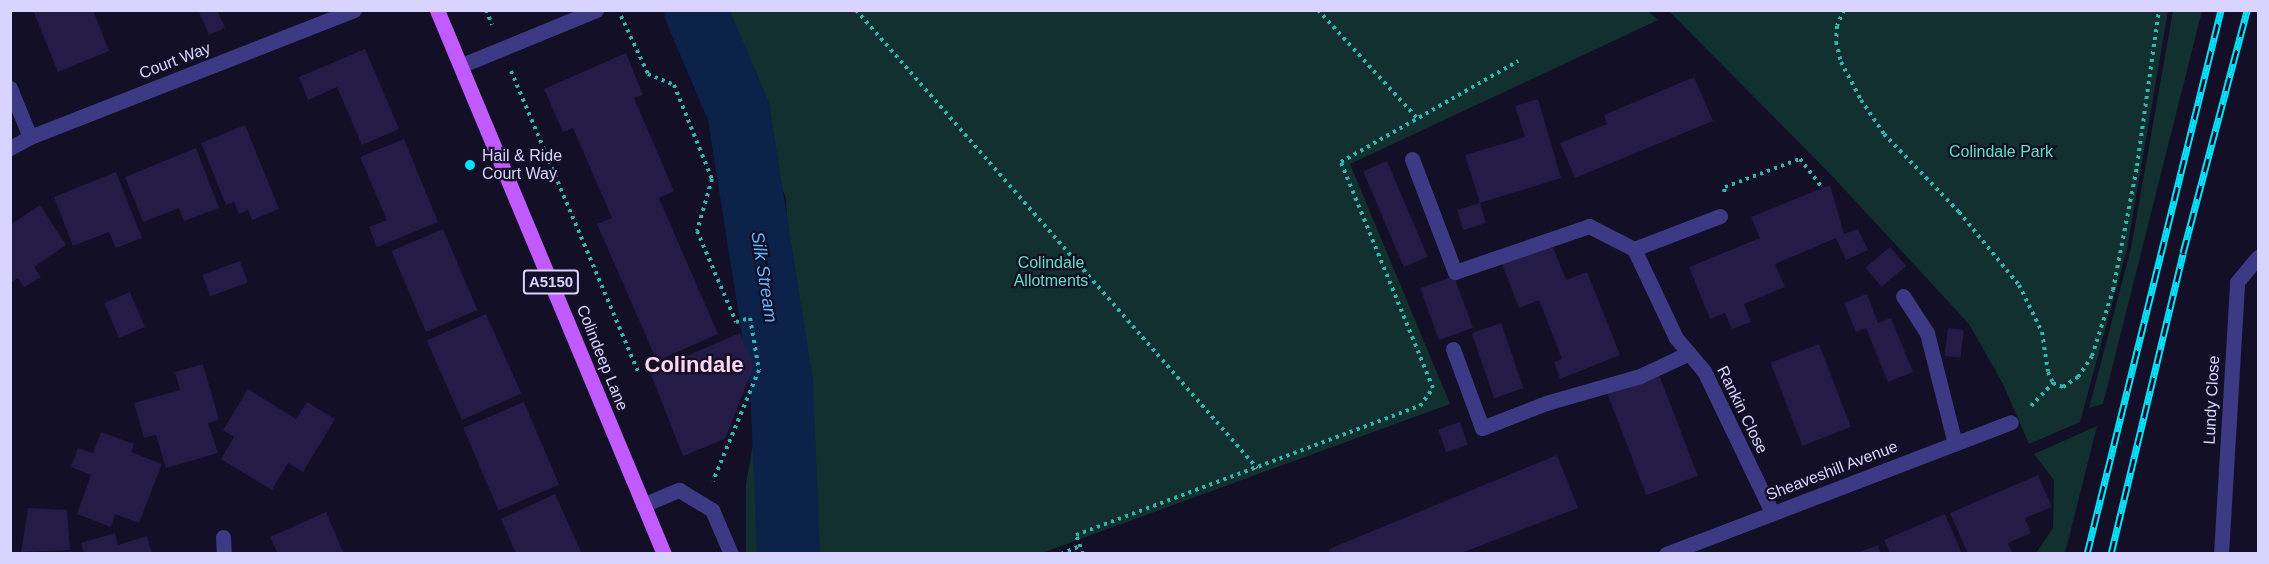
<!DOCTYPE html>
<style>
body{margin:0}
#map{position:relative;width:2269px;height:564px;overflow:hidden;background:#130f26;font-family:Helvetica,sans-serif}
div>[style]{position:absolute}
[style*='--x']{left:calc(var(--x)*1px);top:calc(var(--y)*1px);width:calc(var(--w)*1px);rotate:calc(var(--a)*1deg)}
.green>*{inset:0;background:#12302f}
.river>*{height:63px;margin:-31.5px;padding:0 31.5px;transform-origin:31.5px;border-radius:31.5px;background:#0c2248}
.building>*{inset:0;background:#241b47;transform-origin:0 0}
.path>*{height:4px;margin-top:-2px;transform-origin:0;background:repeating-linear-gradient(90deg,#2fb8b0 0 3px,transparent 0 7.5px)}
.lane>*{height:15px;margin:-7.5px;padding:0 7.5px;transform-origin:7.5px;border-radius:7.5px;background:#3d3a85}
.street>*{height:15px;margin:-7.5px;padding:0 7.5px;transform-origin:7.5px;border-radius:7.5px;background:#3d3a85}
.primary>*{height:15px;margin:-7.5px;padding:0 7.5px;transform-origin:7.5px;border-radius:7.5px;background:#c25bff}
.rail>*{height:7px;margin-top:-3.5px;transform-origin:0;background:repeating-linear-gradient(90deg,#130f26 0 14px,#00e5ff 0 28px);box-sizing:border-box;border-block:2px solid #00e5ff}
.dots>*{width:16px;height:16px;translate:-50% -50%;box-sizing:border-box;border:3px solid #130f26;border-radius:50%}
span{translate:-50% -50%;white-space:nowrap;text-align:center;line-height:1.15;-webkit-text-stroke:4.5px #130f26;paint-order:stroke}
.shield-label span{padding:2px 4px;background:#130f26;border:2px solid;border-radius:4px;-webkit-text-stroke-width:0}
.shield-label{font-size:15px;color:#d9d4ff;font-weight:700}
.street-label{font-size:16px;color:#d9d4ff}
.park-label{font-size:16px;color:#5fe0c0}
.poi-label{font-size:16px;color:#d9d4ff}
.left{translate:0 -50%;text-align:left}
.water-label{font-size:18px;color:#62b6ff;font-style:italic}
.district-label{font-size:22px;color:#ffd6f0;font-weight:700}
.frame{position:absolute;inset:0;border:12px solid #d9d4ff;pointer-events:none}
</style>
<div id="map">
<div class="green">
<div style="clip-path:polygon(681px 11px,700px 11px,777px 203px,797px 553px,746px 553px,746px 484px,765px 375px,755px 265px,723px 124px)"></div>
<div style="clip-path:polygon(1648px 11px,1658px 20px,1350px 164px,1450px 404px,1042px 553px,805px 553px,786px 198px,707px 11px)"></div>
<div style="clip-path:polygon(1669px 11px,2168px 11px,2127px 249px,2080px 422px,2029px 444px,2003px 384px,1969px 324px,1835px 179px)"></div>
<div style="clip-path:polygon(2173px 11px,2202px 11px,2103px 404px,2089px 408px,2131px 248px)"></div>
<div style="clip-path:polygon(2097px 426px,2065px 553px,2036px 553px,2053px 528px,2054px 480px,2034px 454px)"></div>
</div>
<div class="river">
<div style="--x:695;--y:10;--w:110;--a:66.9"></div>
<div style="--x:738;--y:111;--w:273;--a:81"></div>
<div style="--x:781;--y:381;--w:173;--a:87.7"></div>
</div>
<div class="building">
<div style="clip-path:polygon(33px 10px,93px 10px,109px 51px,58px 72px)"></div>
<div style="clip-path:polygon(198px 10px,217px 10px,225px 28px,209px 35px)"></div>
<div style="clip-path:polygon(365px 49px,399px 129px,362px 145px,337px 87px,308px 100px,299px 77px)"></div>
<div style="clip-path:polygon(626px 53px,643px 95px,634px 98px,674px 191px,659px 198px,718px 334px,657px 361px,597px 224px,612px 218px,573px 128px,563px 132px,544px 89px)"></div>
<div style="clip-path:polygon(1694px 77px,1713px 121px,1575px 178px,1560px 143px,1607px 124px,1604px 115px)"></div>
<div style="clip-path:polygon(1538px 99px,1561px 178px,1480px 203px,1465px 155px,1525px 137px,1515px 106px)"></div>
<div style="clip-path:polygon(245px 125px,279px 209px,252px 220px,248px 210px,239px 214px,234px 202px,226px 205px,201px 143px)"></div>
<div style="clip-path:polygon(404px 139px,438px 222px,377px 247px,369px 227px,387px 220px,360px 157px)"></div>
<div style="clip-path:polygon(196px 148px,219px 208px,184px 221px,179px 208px,143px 222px,125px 177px)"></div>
<div style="left:1387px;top:161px;width:104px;height:26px;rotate:67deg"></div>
<div style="clip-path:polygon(116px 172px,142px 238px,116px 248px,109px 232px,73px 246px,54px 197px)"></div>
<div style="clip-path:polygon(1830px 185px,1844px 234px,1858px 229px,1868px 250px,1846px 260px,1836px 238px,1775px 264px,1785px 287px,1744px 304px,1751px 322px,1732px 329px,1725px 313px,1710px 319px,1689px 267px,1760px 238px,1751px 217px)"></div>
<div style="left:1480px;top:203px;width:21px;height:24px;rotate:73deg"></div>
<div style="clip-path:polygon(40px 205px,66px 245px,34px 267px,41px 277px,24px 287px,18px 278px,10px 283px,10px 225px)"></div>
<div style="left:443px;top:229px;width:88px;height:56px;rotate:67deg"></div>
<div style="clip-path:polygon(1552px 245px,1566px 280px,1587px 272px,1620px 355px,1560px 379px,1554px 362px,1562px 359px,1539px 300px,1519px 308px,1502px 264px)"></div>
<div style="left:1890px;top:247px;width:25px;height:32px;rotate:50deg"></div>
<div style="left:240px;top:261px;width:23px;height:40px;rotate:70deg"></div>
<div style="left:1454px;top:276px;width:55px;height:36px;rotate:70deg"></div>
<div style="left:130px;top:292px;width:38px;height:28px;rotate:67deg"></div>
<div style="clip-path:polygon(1867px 294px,1878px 323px,1891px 318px,1913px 372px,1888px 382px,1866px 328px,1856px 332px,1844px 303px)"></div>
<div style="left:486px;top:314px;width:87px;height:65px;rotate:66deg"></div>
<div style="left:1501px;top:323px;width:69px;height:31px;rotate:71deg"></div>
<div style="left:1948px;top:328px;width:16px;height:28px;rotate:7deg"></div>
<div style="clip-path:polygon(740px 333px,754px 366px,725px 439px,683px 456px,650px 372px)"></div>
<div style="left:1819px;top:344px;width:89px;height:52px;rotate:69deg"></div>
<div style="clip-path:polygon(203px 364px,219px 420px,208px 423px,218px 453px,166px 468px,156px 435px,144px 438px,134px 403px,180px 390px,175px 372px)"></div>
<div style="left:1658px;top:372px;width:111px;height:55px;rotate:69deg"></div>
<div style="clip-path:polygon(248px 389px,296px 419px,307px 402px,335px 419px,303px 472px,288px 463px,272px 490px,221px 459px,234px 437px,223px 430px)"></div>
<div style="left:524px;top:402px;width:90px;height:66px;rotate:67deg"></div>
<div style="left:1460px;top:422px;width:24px;height:23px;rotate:71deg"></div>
<div style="clip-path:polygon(101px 432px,134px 444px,131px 452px,162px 464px,139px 523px,115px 514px,111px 527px,77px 514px,91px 475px,71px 467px,78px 448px,93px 453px)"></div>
<div style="clip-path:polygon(1557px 455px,1578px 508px,1459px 554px,1330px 554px,1329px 549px)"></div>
<div style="clip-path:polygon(2038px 475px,2052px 507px,2025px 518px,2031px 533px,2008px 543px,2013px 554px,1968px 554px,1950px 513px)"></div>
<div style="clip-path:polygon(555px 494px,582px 554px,516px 554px,501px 519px)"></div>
<div style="clip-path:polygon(28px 508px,67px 510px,70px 550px,21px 552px)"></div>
<div style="clip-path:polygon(326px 512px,344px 554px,278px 554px,270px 537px)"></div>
<div style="clip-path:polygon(1945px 514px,1962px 554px,1890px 554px,1884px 540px)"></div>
<div style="clip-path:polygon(115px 533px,118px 545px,147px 536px,152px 554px,84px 554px,81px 543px)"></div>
<div style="clip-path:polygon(1878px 545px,1881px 554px,1857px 554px,1857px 553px)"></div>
</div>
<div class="path">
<div style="--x:486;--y:10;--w:16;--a:68"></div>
<div style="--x:856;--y:10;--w:609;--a:48.8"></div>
<div style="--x:1318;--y:10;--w:147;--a:47.5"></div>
<div style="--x:1844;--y:10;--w:17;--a:114"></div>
<div style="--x:1837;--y:26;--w:16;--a:94"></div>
<div style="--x:1836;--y:42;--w:21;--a:76"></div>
<div style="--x:1841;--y:62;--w:43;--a:62.2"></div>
<div style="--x:1861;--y:100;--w:41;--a:55.9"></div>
<div style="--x:1884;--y:134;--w:108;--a:46.1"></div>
<div style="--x:1959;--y:212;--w:94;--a:50.6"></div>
<div style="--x:2019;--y:285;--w:52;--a:63.9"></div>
<div style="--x:2042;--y:332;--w:40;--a:81.5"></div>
<div style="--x:2048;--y:372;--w:12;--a:66"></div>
<div style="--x:2053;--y:383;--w:11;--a:22"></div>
<div style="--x:2063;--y:387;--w:18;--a:-34"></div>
<div style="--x:2078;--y:377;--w:25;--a:-56"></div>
<div style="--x:2092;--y:356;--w:69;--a:-72.3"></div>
<div style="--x:2113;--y:290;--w:126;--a:-79"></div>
<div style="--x:2137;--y:166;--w:158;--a:-82"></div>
<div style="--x:621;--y:16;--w:64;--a:65"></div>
<div style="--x:648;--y:74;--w:28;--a:23"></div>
<div style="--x:674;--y:85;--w:101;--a:68"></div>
<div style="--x:712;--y:179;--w:54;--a:106.1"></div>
<div style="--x:697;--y:231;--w:99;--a:66.8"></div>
<div style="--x:736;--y:322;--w:15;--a:-16"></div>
<div style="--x:750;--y:318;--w:53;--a:80.2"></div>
<div style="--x:759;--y:370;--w:120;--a:112.5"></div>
<div style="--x:511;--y:71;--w:327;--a:67.1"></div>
<div style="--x:1724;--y:192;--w:5;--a:-79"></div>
<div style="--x:1725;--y:187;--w:80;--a:-20.5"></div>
<div style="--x:1800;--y:159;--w:37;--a:52"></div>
<div style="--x:2031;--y:406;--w:32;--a:-46"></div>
<div style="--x:1061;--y:554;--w:21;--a:-23"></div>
<div style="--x:1083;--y:554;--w:20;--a:-110"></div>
<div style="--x:1076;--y:535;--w:367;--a:-20.6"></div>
<div style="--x:1420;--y:406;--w:22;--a:-54"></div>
<div style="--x:1433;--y:388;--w:244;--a:-112.2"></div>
<div style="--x:1341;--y:162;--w:204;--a:-29.7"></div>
</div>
<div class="lane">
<div style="--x:462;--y:65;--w:145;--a:-22.3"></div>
<div style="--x:1412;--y:159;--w:121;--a:69.2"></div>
<div style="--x:1455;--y:272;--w:142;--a:-18.9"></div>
<div style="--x:1589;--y:226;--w:51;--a:27.1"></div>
<div style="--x:1903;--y:296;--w:44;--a:57"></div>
<div style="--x:1927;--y:333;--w:114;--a:75.8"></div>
<div style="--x:1453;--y:349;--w:84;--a:69.8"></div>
<div style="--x:1482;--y:428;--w:69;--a:-21.3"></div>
<div style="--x:1546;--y:403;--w:98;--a:-16"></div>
<div style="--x:1640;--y:376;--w:54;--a:-25.1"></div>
<div style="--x:643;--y:505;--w:39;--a:-23"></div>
<div style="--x:679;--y:490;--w:39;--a:31"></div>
<div style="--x:712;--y:510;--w:48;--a:66.6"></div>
</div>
<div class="street">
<div style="--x:10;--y:88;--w:53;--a:67.8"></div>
<div style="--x:10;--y:148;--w:23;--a:-29"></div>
<div style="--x:30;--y:137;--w:348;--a:-21.4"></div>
<div style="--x:1720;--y:216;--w:92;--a:159"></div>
<div style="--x:1634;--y:249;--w:98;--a:64.7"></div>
<div style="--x:1676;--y:338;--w:43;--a:49.7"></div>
<div style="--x:1704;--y:371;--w:157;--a:64.3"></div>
<div style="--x:223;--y:537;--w:17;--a:87"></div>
<div style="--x:1666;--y:554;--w:369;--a:-20.9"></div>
<div style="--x:2221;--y:554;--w:272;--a:-86.6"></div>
<div style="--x:2237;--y:282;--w:33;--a:-50"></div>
</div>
<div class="primary">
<div style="--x:437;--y:10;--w:589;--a:67.35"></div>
</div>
<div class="rail">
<div style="--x:2087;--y:554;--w:560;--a:-76.16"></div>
<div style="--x:2111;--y:554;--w:309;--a:-76.5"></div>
<div style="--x:2183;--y:253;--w:251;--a:-75.2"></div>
</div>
<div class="dots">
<div style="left:470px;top:165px;background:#00e5ff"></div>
</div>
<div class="shield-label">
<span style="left:551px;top:282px">A5150</span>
</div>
<div class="street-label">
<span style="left:175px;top:61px;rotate:-21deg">Court Way</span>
<span style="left:602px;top:358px;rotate:68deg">Colindeep Lane</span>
<span style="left:2212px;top:400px;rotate:-87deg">Lundy Close</span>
<span style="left:1742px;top:410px;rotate:64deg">Rankin Close</span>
<span style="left:1832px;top:471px;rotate:-21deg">Sheaveshill Avenue</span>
</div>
<div class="park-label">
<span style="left:2001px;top:152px">Colindale Park</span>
<span style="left:1051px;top:272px">Colindale<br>Allotments</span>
</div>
<div class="poi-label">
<span class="left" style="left:482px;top:165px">Hail &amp; Ride<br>Court Way</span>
</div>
<div class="water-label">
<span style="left:764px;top:277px;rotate:81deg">Silk Stream</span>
</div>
<div class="district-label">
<span style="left:694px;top:365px">Colindale</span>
</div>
<div class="frame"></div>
</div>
